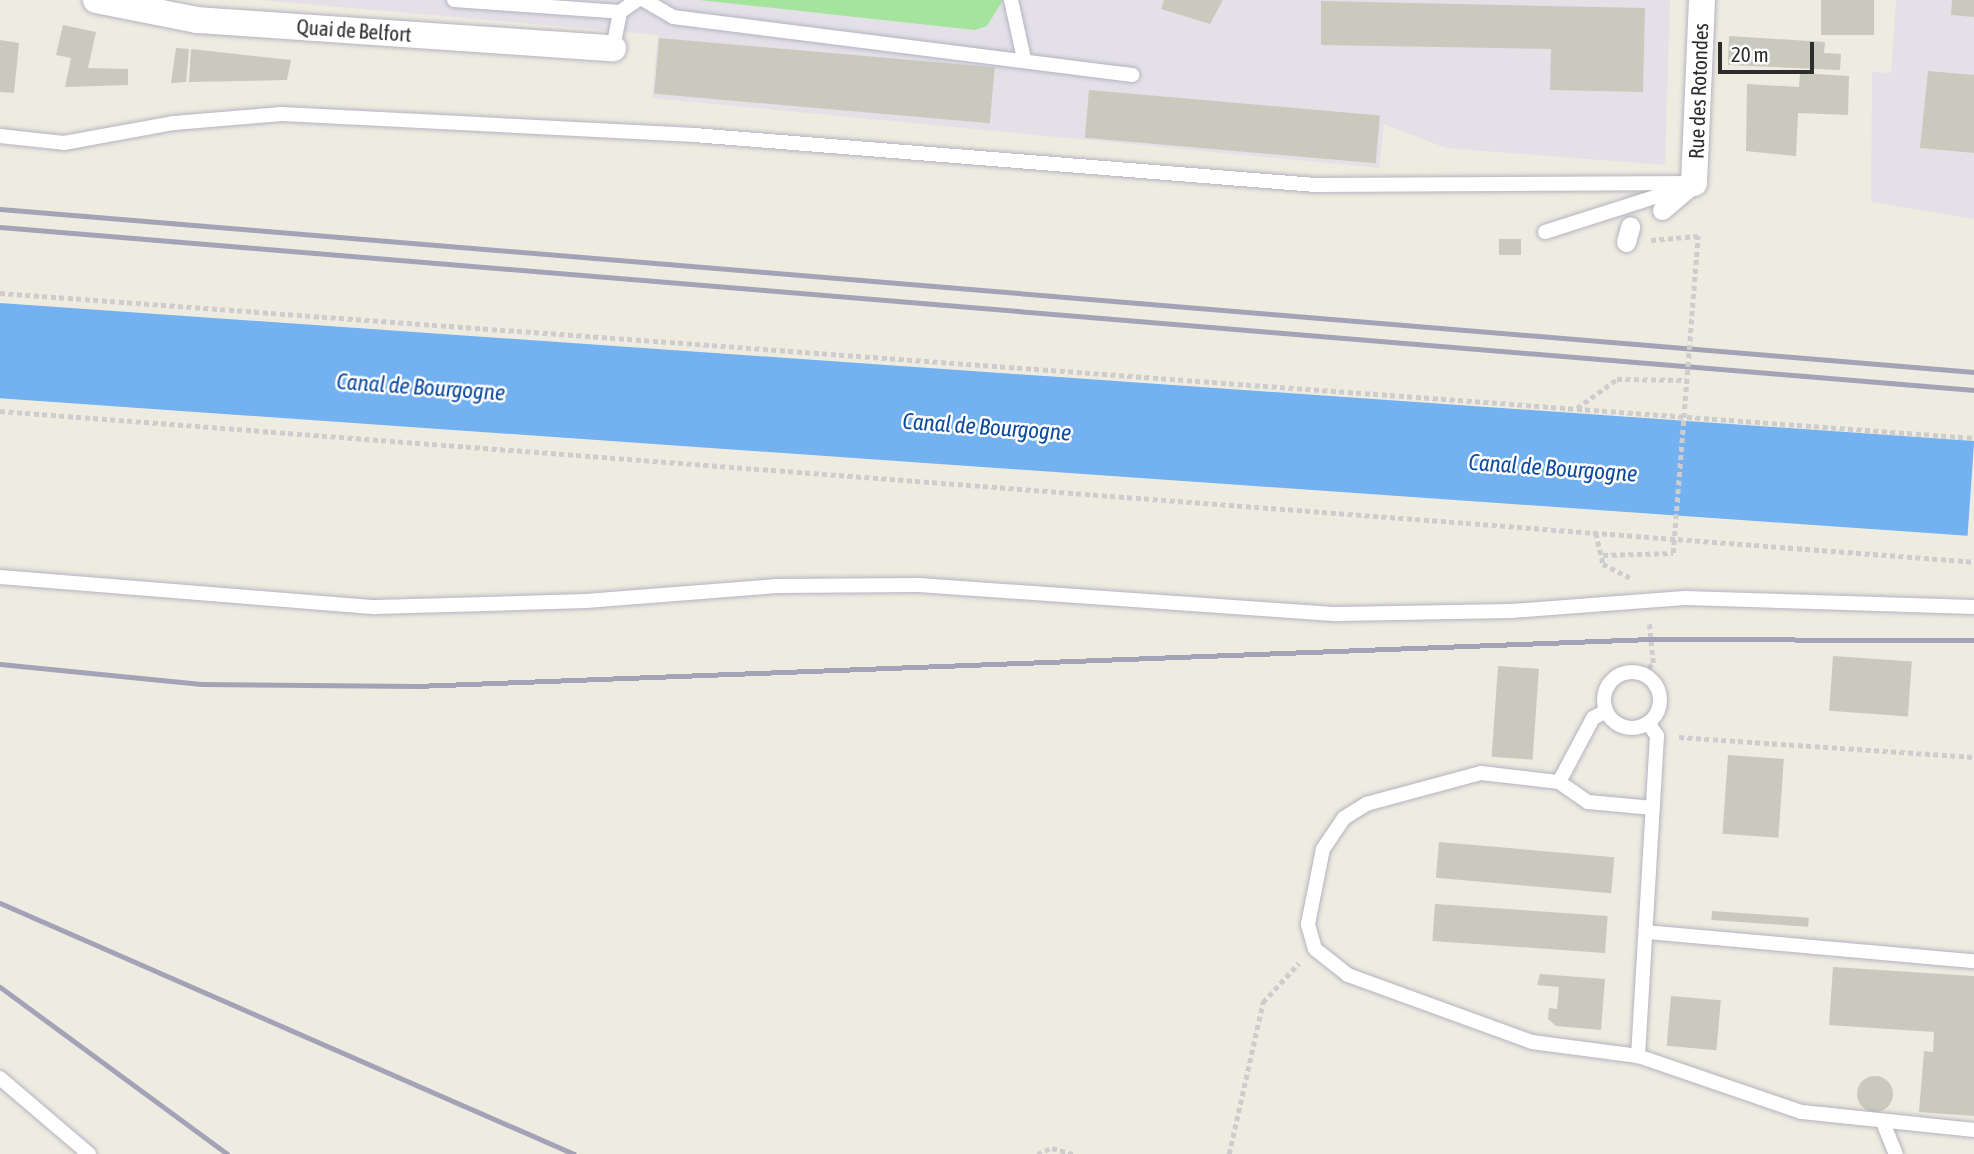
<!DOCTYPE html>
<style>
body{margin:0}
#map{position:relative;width:1974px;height:1154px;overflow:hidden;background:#eeebe0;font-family:"Asap Condensed",sans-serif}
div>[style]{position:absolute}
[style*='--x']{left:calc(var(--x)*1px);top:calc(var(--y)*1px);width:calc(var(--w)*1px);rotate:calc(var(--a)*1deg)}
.industrial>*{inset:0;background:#e4e0e7}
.green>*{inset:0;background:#a4e49c}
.water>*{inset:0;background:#73b1f0;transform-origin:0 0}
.building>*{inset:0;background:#cac9be;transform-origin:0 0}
.round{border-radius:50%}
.path>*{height:4.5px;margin-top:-2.25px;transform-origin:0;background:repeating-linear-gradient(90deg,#cdcdcd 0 5px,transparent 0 8.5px)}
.roads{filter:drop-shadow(0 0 2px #b3b3c0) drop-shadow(0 0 2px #b3b3c0)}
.service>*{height:14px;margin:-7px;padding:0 7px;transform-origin:7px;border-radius:7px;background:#fff}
.service>.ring{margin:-7px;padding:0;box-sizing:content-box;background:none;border:14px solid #fff;border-radius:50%}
.pedestrian>*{height:19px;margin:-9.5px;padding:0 9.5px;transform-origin:9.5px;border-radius:9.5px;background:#fff}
.minor>*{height:26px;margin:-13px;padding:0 13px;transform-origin:13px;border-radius:13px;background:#fff}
.rail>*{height:5px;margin:-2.5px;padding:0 2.5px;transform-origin:2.5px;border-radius:2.5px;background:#a4a2b7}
.path-bridge>*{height:4.5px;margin-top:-2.25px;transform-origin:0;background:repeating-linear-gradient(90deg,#cdcdcd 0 5px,transparent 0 8.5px)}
span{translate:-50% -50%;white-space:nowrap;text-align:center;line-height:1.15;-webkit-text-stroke:5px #fff;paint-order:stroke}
.street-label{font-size:21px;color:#2d2d2d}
.water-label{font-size:23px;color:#0d4ba1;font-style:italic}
.scale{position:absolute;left:1718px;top:42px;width:96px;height:32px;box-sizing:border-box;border:4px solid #2d2d2d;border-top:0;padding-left:9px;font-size:21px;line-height:24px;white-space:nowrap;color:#2d2d2d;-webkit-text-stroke:5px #fff;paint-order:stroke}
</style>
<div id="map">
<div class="industrial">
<div style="clip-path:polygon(261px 0,1670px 0,1665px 165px,1446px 148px,1384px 124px,1379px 168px,652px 98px,658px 35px)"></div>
<div style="clip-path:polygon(1896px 0,1974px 0,1974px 219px,1871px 202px,1872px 72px,1891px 73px)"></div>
</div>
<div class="green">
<div style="clip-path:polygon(699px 0,1003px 0,987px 26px,975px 30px)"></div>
</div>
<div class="water">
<div style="left:0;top:303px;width:1979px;height:95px;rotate:4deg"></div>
</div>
<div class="building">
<div style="clip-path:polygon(1164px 0,1223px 0,1210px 24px,1161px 9px)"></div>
<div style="left:1821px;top:0;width:53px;height:35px"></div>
<div style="clip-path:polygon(1952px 0,1974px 0,1974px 17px,1951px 15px)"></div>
<div style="clip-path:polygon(1321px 1px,1645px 8px,1643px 92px,1550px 90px,1551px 49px,1321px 45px)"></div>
<div style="clip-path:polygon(63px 25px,96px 32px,88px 68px,128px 69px,128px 85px,65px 87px,71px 58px,56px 55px)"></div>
<div style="clip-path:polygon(1729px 36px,1825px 42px,1824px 53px,1841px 54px,1840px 70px,1728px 65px)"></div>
<div style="left:659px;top:38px;width:337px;height:56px;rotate:5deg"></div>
<div style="clip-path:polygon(0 40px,19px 43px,14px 93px,0 92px)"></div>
<div style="clip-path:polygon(176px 48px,189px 49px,186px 82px,171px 83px)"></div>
<div style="clip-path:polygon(191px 49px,291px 60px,287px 80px,189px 82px)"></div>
<div style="clip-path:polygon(1928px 71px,1974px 75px,1974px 153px,1920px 148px)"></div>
<div style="clip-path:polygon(1800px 73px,1849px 76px,1848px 115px,1798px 113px,1796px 156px,1746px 151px,1747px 84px,1799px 87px)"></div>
<div style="left:1089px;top:90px;width:292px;height:48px;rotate:5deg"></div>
<div style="left:1521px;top:239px;width:16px;height:22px;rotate:90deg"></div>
<div style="left:1833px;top:656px;width:79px;height:55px;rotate:4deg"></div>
<div style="left:1498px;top:666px;width:41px;height:91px;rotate:4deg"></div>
<div style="left:1728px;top:755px;width:56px;height:79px;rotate:4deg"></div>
<div style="left:1439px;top:842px;width:176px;height:36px;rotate:5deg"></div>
<div style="left:1435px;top:904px;width:173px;height:37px;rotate:4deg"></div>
<div style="left:1712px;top:911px;width:97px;height:9px;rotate:4deg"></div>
<div style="clip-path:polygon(1833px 967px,1974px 976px,1974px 1116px,1919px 1112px,1924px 1051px,1933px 1052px,1934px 1032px,1829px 1025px)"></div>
<div style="clip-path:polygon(1540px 974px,1605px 979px,1601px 1030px,1556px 1026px,1548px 1019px,1549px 1008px,1557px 1009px,1559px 987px,1537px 985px)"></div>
<div style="left:1671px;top:996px;width:50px;height:50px;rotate:5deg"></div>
<div class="round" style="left:1857px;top:1076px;width:36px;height:36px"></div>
</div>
<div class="path">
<div style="--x:1651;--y:240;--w:47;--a:-4.9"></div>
<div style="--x:0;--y:293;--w:1979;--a:4.2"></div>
<div style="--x:1577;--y:408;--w:49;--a:-35.9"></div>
<div style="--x:1617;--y:379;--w:69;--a:0.8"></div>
<div style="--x:0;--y:411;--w:1980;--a:4.37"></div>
<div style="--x:1596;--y:533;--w:32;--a:77"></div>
<div style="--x:1603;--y:564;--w:30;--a:27"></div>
<div style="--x:1603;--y:555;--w:70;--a:-1.6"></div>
<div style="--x:1643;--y:674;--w:15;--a:-48"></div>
<div style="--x:1653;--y:663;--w:41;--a:-95.6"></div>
<div style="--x:1679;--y:737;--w:296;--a:3.9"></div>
<div style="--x:1037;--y:1154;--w:16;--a:-22"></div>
<div style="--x:1052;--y:1148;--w:22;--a:16"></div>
<div style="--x:1229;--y:1154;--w:156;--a:-77.4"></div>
<div style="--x:1263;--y:1002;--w:53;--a:-47.3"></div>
</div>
<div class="roads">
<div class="service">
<div style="--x:454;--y:0;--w:166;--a:4.1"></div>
<div style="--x:620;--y:12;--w:21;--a:-35"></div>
<div style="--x:644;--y:0;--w:34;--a:30"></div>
<div style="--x:673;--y:17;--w:463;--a:7.2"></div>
<div style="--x:1011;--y:0;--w:60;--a:77.6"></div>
<div style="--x:613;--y:48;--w:37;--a:-79"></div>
<div style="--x:0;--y:136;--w:64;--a:6.2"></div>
<div style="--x:64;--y:143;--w:112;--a:-10.3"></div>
<div style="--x:174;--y:123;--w:108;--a:-4.8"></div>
<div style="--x:282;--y:114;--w:413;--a:2.9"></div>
<div style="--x:694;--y:135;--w:623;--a:4.6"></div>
<div style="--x:1315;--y:185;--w:379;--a:-0.3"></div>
<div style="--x:1545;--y:232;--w:142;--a:-17.7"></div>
<div style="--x:0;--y:577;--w:376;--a:4.6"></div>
<div style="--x:375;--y:607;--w:211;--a:-1.6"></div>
<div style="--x:586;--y:601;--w:192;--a:-4.5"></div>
<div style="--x:777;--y:586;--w:142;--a:-0.4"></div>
<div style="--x:919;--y:585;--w:419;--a:4"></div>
<div style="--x:1337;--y:614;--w:175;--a:-1"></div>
<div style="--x:1512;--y:611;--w:173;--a:-4.3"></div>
<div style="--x:1685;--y:598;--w:289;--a:1.8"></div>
<div class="ring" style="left:1604px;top:672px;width:42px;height:42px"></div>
<div style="--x:1648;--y:723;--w:16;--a:55"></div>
<div style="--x:1657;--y:736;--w:321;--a:93.4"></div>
<div style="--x:1638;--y:1056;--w:173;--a:18.9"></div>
<div style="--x:1802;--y:1112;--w:173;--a:6"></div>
<div style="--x:1559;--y:782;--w:72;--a:-62"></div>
<div style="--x:1593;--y:718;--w:15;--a:-28"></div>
<div style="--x:1646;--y:932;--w:329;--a:5.1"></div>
<div style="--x:1638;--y:1056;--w:107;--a:-172.5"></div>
<div style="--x:1532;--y:1042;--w:196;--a:-160"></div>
<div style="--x:1348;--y:975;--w:42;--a:-141.8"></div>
<div style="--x:1315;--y:949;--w:26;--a:-106"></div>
<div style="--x:1308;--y:924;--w:76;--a:-78.7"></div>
<div style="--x:1323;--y:849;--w:37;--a:-56"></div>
<div style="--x:1344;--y:818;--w:26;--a:-32"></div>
<div style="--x:1366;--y:804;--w:119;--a:-15.1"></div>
<div style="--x:1481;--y:773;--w:79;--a:6.6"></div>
<div style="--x:1559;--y:782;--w:35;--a:35"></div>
<div style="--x:1588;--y:802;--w:65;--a:5.3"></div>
<div style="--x:0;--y:1078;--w:117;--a:40.5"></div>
<div style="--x:1884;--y:1125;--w:31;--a:68"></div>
</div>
<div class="pedestrian">
<div style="--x:1662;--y:210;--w:42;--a:-40.2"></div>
<div style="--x:1626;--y:242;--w:16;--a:-75"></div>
</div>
<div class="minor">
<div style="--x:96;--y:0;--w:103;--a:11.2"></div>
<div style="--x:197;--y:20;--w:417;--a:3.9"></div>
<div style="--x:1694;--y:183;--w:183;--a:-87.5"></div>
</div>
</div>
<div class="rail">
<div style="--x:0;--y:209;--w:1981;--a:4.72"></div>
<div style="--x:0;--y:227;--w:1981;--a:4.72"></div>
<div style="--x:0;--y:664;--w:202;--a:5.7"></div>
<div style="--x:201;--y:684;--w:215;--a:0.5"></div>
<div style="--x:416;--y:686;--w:1234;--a:-2.18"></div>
<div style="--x:1649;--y:639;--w:325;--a:0.2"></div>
<div style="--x:0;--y:903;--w:626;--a:23.62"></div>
<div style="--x:0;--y:987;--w:282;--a:36.3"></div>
</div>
<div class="path-bridge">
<div style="--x:1673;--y:553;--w:318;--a:-85.5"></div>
</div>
<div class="street-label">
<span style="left:354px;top:30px;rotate:4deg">Quai de Belfort</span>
<span style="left:1698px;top:91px;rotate:-88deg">Rue des Rotondes</span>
</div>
<div class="water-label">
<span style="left:421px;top:387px;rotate:4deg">Canal de Bourgogne</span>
<span style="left:987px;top:427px;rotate:4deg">Canal de Bourgogne</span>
<span style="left:1553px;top:468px;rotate:4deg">Canal de Bourgogne</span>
</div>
<div class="scale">20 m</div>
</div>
